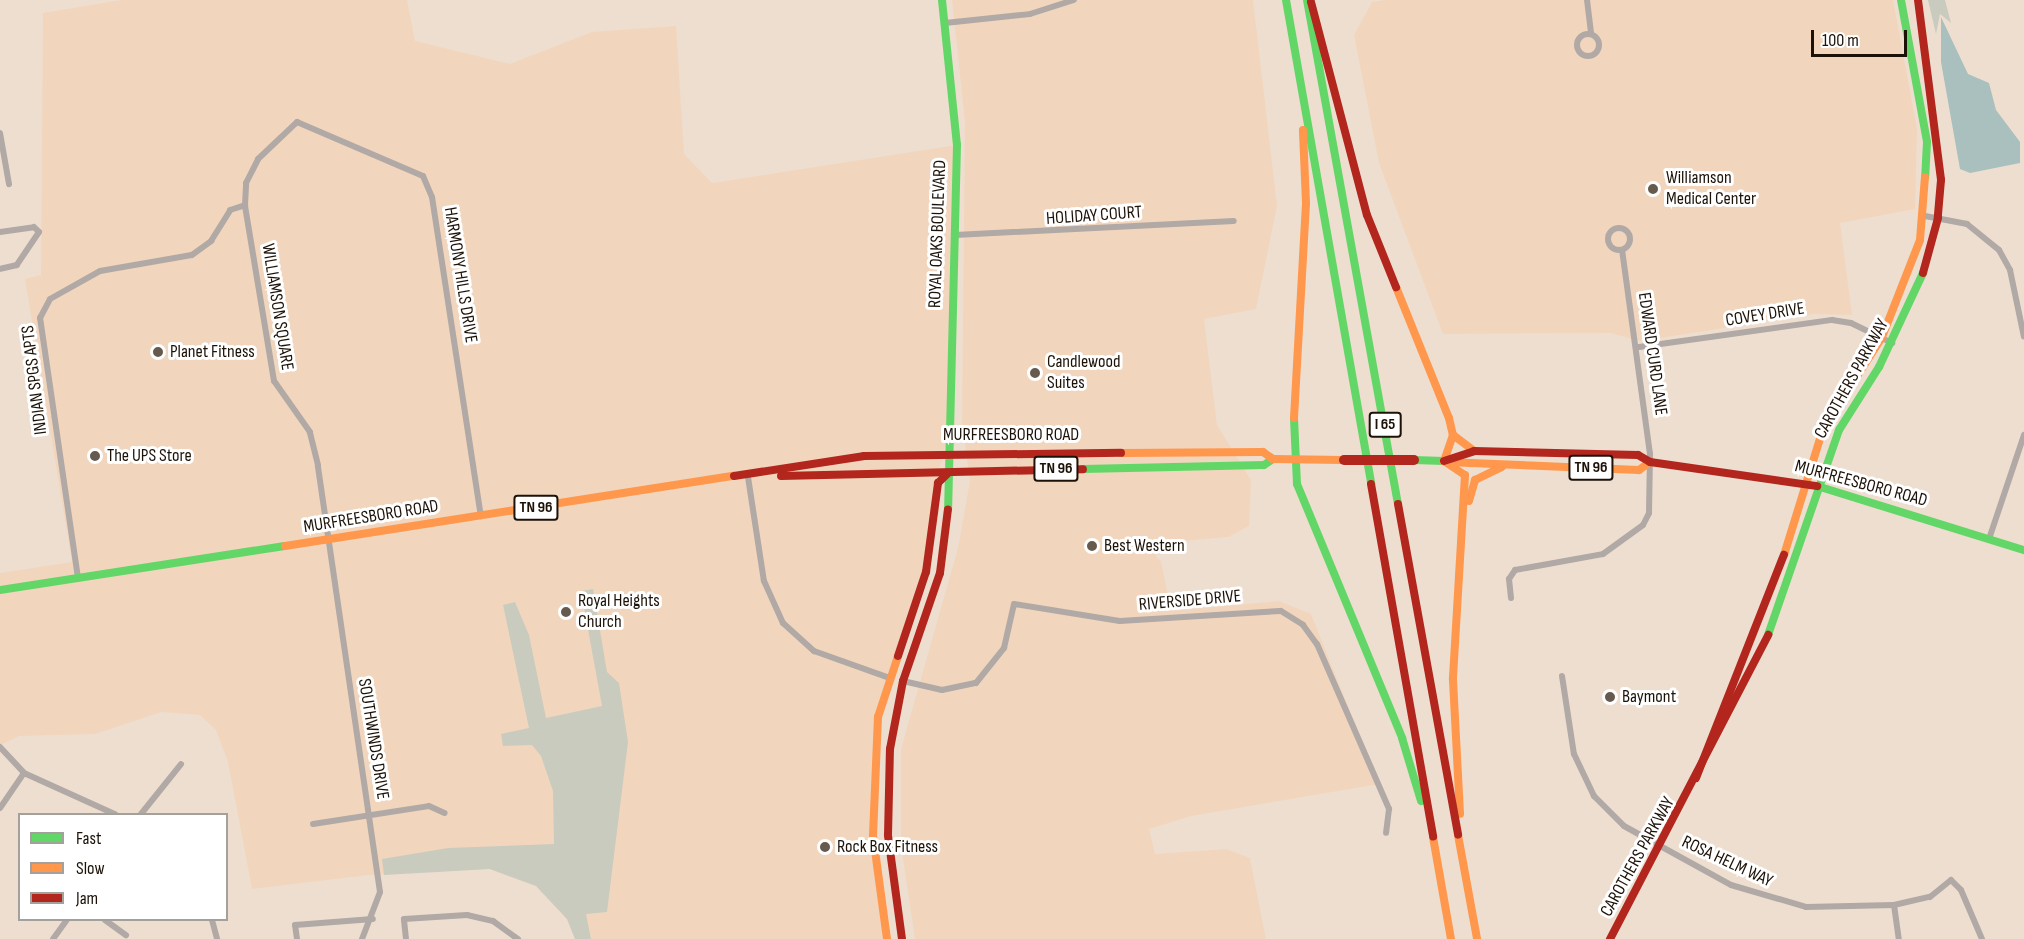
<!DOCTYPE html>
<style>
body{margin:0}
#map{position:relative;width:2024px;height:939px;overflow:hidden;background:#eedecf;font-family:"Sofia Sans Condensed",sans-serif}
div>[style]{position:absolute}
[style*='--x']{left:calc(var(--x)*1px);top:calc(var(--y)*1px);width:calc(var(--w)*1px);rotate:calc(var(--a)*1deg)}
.built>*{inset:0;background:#f1d6bd}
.green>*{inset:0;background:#c9cbbe}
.water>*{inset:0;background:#a9c0be}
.street>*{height:6px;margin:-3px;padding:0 3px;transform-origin:3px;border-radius:3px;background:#b1a9a5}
.street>.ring{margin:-3px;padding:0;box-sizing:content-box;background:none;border:6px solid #b1a9a5;border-radius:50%}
.fast>*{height:8px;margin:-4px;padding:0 4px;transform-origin:4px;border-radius:4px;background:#63d668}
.slow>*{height:8px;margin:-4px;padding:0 4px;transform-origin:4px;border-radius:4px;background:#ff974d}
.jam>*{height:8px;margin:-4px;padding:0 4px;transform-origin:4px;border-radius:4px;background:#b3261e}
.jam-bridge>*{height:10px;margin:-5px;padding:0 5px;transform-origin:5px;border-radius:5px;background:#b3261e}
.dots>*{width:16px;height:16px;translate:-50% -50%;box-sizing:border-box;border:3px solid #fff;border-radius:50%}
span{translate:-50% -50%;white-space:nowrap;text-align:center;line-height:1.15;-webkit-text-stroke:6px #fff;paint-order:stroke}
.shield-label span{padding:2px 4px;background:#fff;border:2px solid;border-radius:4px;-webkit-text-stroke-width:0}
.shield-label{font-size:16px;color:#1c1208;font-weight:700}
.poi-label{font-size:18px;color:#1c1208}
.left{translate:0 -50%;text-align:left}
.street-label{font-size:18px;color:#1c1208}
.legend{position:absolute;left:18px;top:813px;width:210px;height:108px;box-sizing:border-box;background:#fff;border:2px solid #a4a09c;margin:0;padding:8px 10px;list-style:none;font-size:18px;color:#1c1208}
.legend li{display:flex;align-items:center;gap:12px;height:30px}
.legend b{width:30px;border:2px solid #a4a09c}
.scale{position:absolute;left:1811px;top:30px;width:96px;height:27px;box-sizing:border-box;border:3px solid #1c1208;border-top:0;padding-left:8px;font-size:18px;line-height:21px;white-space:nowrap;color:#1c1208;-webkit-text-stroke:4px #fff;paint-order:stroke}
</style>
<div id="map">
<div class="built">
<div style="clip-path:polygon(121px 0,407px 0,415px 41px,510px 64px,592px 32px,676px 26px,684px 154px,712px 183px,957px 145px,948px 440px,939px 469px,931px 545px,887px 677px,871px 785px,887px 939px,575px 939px,567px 919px,536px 886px,489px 869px,369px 875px,252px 889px,228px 762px,216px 730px,200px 715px,161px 712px,95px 734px,19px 736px,0 745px,0 573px,72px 562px,25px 279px,41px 275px,43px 13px)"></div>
<div style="clip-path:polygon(952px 0,1253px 0,1277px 206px,1256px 309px,1204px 319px,1217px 425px,1251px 480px,1249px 526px,1228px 537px,1159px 543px,1156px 557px,1161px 561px,1171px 611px,1279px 601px,1311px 614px,1379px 784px,1191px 816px,1149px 829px,1155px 854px,1226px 849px,1250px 858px,1266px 939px,915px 939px,901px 845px,901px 749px,958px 548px,970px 481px,962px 425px,965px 122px)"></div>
<div style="clip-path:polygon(1384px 0,1893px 0,1917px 129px,1915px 209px,1840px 223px,1852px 315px,1813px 314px,1641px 341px,1610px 333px,1443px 334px,1379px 163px,1354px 35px,1372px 2px)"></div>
</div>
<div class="green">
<div style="clip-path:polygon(1928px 0,1945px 0,1951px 23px,1940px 14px,1936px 34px)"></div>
<div style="clip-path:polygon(593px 589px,607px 672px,619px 683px,628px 742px,607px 912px,586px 914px,591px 939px,575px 939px,567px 919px,536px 886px,490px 869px,384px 875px,382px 859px,448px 848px,554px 844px,553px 791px,541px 756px,532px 745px,503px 746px,501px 734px,529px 728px,503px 605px,515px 602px,529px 635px,546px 718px,602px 706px,581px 591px)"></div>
</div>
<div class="water">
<div style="clip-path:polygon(1941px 17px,1968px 74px,1989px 83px,1996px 110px,2020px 142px,2020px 163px,1970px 173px,1960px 169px,1941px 62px)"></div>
</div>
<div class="street">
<div style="--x:1587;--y:0;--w:34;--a:83"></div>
<div style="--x:945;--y:23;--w:85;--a:-6"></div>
<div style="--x:1030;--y:14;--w:46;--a:-17.7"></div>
<div class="ring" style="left:1577px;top:34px;width:16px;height:16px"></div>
<div style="--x:0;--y:133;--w:52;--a:80"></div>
<div style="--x:1925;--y:216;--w:43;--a:10.8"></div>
<div style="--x:1967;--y:224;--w:41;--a:39.1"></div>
<div style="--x:1999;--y:250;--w:23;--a:61"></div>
<div style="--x:2010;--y:270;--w:68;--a:78.2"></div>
<div class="ring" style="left:1608px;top:228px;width:16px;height:16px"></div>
<div style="--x:0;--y:232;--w:34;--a:-8"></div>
<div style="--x:34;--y:227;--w:7;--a:45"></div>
<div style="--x:39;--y:232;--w:40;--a:124"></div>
<div style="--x:17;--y:265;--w:17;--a:167"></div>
<div style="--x:955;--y:235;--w:279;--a:-2.9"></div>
<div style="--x:1639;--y:347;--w:195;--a:-8"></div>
<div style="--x:1832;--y:320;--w:19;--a:9"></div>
<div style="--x:1851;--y:323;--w:46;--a:26"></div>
<div style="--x:748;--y:477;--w:105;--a:81.3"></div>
<div style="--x:764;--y:581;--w:46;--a:65.7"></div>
<div style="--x:783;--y:623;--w:42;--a:42.1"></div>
<div style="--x:814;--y:651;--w:77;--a:19.6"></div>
<div style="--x:1989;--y:539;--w:110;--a:-71.4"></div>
<div style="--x:78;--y:578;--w:263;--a:-98.3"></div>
<div style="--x:40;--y:318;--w:21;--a:-62"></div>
<div style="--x:50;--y:299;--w:57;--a:-29.2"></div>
<div style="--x:100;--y:271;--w:93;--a:-9.9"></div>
<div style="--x:192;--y:255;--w:24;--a:-36"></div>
<div style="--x:211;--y:241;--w:36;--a:-58"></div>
<div style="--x:230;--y:210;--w:16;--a:-18"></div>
<div style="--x:1511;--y:598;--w:19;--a:-96"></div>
<div style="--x:1509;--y:579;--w:11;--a:-56"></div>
<div style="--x:1515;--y:570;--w:89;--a:-10.3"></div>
<div style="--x:1603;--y:554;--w:49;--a:-35.9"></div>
<div style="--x:1643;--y:525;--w:13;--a:-63"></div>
<div style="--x:1649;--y:513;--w:59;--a:-89"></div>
<div style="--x:1650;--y:454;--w:206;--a:-97.8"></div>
<div style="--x:1562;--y:676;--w:79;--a:81.3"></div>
<div style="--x:1574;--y:754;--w:47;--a:64.5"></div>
<div style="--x:1594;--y:796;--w:42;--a:45"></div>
<div style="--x:1624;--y:826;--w:122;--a:28.9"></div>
<div style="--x:1731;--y:885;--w:78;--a:16.3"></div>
<div style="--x:1806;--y:907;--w:88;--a:-1.3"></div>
<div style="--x:1894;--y:905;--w:37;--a:-13"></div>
<div style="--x:1930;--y:897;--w:27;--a:-39"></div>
<div style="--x:1951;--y:880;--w:14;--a:45"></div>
<div style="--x:1961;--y:890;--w:53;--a:66.8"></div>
<div style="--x:903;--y:681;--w:40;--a:13"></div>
<div style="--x:942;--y:690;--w:35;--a:-12"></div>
<div style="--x:976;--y:683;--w:45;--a:-51.3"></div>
<div style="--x:1004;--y:648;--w:45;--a:-77.2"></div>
<div style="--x:1014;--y:604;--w:107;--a:9.1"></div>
<div style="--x:1120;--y:621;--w:161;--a:-3.6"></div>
<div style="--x:1281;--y:611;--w:26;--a:32"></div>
<div style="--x:1303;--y:625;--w:24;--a:54"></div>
<div style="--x:1317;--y:644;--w:180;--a:66.4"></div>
<div style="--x:1389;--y:809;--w:24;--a:97"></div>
<div style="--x:0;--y:747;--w:35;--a:47"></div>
<div style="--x:24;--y:773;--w:100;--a:24.3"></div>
<div style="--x:0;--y:808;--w:42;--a:-55.6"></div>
<div style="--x:141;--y:814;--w:64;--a:-51.3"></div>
<div style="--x:313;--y:824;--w:117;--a:-8.8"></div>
<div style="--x:429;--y:806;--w:17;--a:24"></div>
<div style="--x:1894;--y:905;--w:34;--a:82"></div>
<div style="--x:105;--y:920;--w:26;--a:36"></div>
<div style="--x:212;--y:920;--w:20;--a:75"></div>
<div style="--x:53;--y:939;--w:24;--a:-54"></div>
<div style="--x:297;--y:939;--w:14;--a:-98"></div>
<div style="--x:295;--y:925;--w:78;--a:-4.4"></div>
<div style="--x:362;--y:939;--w:50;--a:-69"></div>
<div style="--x:380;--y:892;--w:431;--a:-98.3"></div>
<div style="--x:318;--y:465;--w:34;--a:-104"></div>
<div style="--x:310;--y:432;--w:62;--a:-125.2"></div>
<div style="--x:274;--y:381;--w:178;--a:-99.4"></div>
<div style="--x:245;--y:205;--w:22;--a:-87"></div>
<div style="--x:246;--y:183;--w:27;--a:-63"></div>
<div style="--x:258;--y:159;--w:54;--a:-43.5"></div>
<div style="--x:297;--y:122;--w:137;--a:23.2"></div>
<div style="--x:423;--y:176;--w:23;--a:67"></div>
<div style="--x:432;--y:197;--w:323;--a:81.3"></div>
<div style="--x:406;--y:939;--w:20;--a:-96"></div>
<div style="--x:404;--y:919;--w:63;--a:-3.6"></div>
<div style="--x:467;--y:915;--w:27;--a:13"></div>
<div style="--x:493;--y:921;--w:31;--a:36"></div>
</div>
<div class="fast">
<div style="--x:942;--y:0;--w:146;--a:84.1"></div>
<div style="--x:957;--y:145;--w:364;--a:91.4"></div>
<div style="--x:1286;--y:0;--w:491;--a:80"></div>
<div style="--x:1307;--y:0;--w:512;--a:79.77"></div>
<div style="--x:1901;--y:0;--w:144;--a:79.6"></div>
<div style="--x:1927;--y:142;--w:35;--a:93"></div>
<div style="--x:1294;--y:418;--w:66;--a:87.4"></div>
<div style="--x:1297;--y:484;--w:275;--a:67.5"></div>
<div style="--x:1402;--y:738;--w:66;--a:73.2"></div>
<div style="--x:1414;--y:460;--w:30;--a:2"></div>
<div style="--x:1083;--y:469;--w:181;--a:-1.3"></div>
<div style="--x:1264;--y:465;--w:11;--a:-34"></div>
<div style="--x:1817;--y:486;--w:217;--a:17.2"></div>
<div style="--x:0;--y:590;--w:288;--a:-8.8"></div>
<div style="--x:1768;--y:635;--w:217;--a:-70.9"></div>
<div style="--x:1839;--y:430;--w:75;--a:-57.6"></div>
<div style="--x:1879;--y:367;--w:104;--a:-64.9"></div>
</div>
<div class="slow">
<div style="--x:1396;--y:287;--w:141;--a:68"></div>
<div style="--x:1449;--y:418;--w:17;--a:77"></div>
<div style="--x:1453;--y:435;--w:28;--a:109"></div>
<div style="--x:1294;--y:418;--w:215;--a:-86.8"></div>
<div style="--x:1306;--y:203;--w:73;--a:-92.4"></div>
<div style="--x:1453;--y:435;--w:26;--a:37"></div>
<div style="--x:1121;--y:453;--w:142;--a:-0.4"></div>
<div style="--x:1263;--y:452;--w:12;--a:35"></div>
<div style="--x:1273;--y:459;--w:71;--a:0.8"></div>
<div style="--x:1444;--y:461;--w:25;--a:34"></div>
<div style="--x:1465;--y:475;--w:205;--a:93.4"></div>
<div style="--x:1453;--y:680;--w:134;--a:87"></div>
<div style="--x:1446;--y:462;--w:193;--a:2.4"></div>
<div style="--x:1639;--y:470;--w:14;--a:-36"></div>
<div style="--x:1469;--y:501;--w:22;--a:-74"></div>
<div style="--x:1475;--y:480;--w:30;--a:-26"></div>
<div style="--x:285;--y:546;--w:454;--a:-8.9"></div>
<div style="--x:1784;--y:555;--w:132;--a:-72.8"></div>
<div style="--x:1823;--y:429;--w:109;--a:-57.3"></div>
<div style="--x:1882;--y:337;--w:104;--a:-68.6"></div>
<div style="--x:1920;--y:240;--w:63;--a:-85.5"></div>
<div style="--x:1458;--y:835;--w:106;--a:79.6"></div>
<div style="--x:1433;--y:837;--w:104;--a:80"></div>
<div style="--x:887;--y:939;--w:104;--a:-97.7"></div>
<div style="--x:873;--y:836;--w:119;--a:-87.6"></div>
<div style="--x:878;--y:717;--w:64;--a:-71.8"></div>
</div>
<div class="jam">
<div style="--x:1918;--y:0;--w:181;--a:82.7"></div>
<div style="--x:1941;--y:180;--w:38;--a:95"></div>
<div style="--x:1938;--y:218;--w:57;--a:105.3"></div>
<div style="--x:1311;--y:2;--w:220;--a:75.3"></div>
<div style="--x:1367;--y:215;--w:78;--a:68.1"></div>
<div style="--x:1444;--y:461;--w:32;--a:-18"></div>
<div style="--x:1474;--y:451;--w:164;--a:1.4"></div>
<div style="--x:1638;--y:455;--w:14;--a:30"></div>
<div style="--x:1650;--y:462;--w:169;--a:8.2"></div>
<div style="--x:734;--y:476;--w:132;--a:-8.7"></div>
<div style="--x:864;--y:456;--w:257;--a:-0.7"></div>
<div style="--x:781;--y:476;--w:302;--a:-1.3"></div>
<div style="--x:1371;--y:484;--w:358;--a:80"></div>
<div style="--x:1398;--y:504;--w:336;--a:79.7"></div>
<div style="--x:898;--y:656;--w:89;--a:-71.6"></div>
<div style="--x:926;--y:572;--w:90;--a:-82.3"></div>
<div style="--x:938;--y:483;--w:13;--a:-45"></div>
<div style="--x:1696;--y:778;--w:240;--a:-68.5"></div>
<div style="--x:902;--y:939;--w:105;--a:-97.7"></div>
<div style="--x:888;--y:835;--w:86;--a:-88.7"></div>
<div style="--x:890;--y:749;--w:69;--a:-79.2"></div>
<div style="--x:903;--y:681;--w:114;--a:-71.1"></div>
<div style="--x:940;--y:573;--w:64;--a:-82.9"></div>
<div style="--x:1610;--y:939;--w:343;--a:-62.5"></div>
</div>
<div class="jam-bridge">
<div style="--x:1344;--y:460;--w:70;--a:0"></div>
</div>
<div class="dots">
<div style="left:1653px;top:189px;background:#66594e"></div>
<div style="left:158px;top:352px;background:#66594e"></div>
<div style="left:1035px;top:373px;background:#66594e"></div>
<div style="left:95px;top:456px;background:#66594e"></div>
<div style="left:1092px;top:546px;background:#66594e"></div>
<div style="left:566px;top:612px;background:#66594e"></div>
<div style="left:1610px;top:697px;background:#66594e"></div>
<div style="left:825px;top:847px;background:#66594e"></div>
</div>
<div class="shield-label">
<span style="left:1385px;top:425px">I 65</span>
<span style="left:1591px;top:468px">TN 96</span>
<span style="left:1056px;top:469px">TN 96</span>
<span style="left:536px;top:508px">TN 96</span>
</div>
<div class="poi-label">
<span class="left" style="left:1666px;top:189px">Williamson<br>Medical Center</span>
<span class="left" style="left:170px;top:352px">Planet Fitness</span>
<span class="left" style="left:1047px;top:373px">Candlewood<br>Suites</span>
<span class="left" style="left:107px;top:456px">The UPS Store</span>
<span class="left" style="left:1104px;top:546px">Best Western</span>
<span class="left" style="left:578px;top:612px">Royal Heights<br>Church</span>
<span class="left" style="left:1622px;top:697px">Baymont</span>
<span class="left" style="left:837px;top:847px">Rock Box Fitness</span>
</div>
<div class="street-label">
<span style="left:1094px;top:216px;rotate:-4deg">HOLIDAY COURT</span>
<span style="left:938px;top:234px;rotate:-88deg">ROYAL OAKS BOULEVARD</span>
<span style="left:460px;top:275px;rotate:81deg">HARMONY HILLS DRIVE</span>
<span style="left:277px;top:307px;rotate:81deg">WILLIAMSON SQUARE</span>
<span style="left:1765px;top:315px;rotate:-9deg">COVEY DRIVE</span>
<span style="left:1652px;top:354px;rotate:82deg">EDWARD CURD LANE</span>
<span style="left:1852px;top:379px;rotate:-61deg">CAROTHERS PARKWAY</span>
<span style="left:35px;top:380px;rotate:-97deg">INDIAN SPGS APTS</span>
<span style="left:1011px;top:435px">MURFREESBORO ROAD</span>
<span style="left:1861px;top:484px;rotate:15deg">MURFREESBORO ROAD</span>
<span style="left:371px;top:517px;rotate:-9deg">MURFREESBORO ROAD</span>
<span style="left:1190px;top:601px;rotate:-5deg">RIVERSIDE DRIVE</span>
<span style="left:373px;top:739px;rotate:81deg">SOUTHWINDS DRIVE</span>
<span style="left:1638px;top:857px;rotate:-61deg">CAROTHERS PARKWAY</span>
<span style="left:1727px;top:862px;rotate:25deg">ROSA HELM WAY</span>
</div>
<ul class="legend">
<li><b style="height:8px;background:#63d668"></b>Fast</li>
<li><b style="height:8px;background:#ff974d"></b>Slow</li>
<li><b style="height:8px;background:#b3261e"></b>Jam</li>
</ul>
<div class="scale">100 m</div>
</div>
